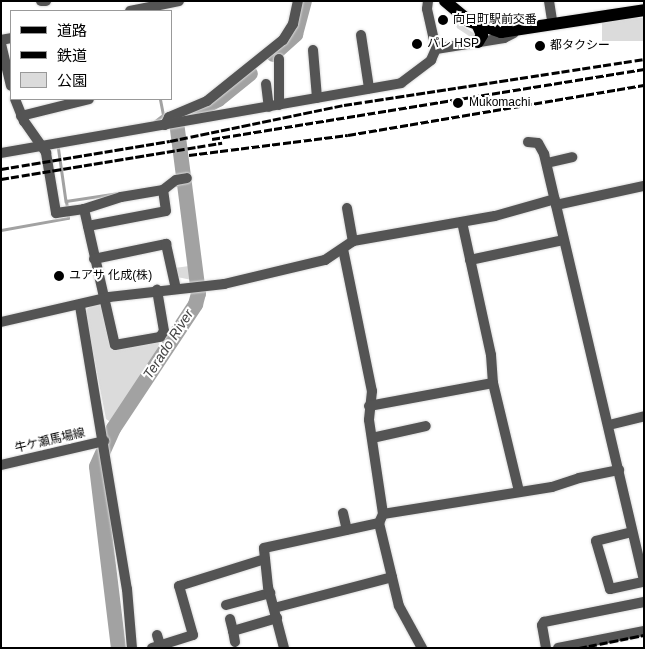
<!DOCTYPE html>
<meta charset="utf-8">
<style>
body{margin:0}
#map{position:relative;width:645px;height:649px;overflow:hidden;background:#fff;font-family:Arial,"Noto Sans JP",sans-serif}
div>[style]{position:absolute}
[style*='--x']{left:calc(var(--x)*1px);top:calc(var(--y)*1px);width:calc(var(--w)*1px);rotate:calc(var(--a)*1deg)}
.green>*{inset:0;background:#dbdbdb;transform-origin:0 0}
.stream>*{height:2.5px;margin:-1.25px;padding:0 1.25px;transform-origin:1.25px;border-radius:1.25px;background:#a2a2a2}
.river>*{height:15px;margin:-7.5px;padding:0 7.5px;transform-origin:7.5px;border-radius:7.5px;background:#a2a2a2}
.roads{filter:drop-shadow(0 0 1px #dbdbdb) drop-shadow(0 0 1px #dbdbdb)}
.minor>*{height:10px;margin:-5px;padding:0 5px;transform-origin:5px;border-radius:5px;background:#545454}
.major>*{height:12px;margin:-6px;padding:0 6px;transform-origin:6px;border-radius:6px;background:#000}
.rail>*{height:2.5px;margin-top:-1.25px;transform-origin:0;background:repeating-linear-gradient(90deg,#000 0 8px,transparent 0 10.5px)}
.dots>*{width:14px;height:14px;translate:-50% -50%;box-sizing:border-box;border:2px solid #fff;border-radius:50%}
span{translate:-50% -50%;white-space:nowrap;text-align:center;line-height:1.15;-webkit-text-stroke:4px #fff;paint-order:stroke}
.poi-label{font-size:12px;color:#000}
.left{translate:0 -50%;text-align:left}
.street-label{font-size:12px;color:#000}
.water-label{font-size:14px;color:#434343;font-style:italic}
.frame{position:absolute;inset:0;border:2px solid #000;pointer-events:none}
.legend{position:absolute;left:10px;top:10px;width:162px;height:90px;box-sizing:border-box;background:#fff;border:1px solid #999;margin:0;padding:6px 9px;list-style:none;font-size:15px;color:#000}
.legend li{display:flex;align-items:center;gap:10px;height:25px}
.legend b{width:25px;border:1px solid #999}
</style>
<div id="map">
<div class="green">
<div style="left:644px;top:18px;width:23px;height:42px;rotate:90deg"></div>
<div style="clip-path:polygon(455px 21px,475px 34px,476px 36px,472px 38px,457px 28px)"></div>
<div style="clip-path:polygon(189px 266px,192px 280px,177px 277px,175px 268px)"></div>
<div style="clip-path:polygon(98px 304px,102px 307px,112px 350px,158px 341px,160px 347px,112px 423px,106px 419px,85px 312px,89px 307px)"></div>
</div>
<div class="stream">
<div style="--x:154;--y:122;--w:11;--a:-38"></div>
<div style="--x:163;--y:115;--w:16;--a:-101"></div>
<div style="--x:58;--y:145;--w:57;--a:81.9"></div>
<div style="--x:173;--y:186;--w:9;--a:0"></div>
<div style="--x:67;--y:208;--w:7;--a:-98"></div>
<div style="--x:66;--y:201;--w:53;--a:-8.7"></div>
<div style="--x:1;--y:230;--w:68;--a:-10.2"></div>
<div style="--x:68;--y:218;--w:5;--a:-90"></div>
</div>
<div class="river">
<div style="--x:273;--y:54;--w:30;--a:-42"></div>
<div style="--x:295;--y:34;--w:34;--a:-75"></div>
<div style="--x:118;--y:648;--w:183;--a:-96.9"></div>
<div style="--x:96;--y:466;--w:42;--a:-65.9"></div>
<div style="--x:113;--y:428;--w:149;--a:-56.5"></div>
<div style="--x:195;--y:304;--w:11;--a:-75"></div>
<div style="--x:198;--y:293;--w:173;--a:-97.3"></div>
<div style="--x:176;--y:121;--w:47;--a:-27.6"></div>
<div style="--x:218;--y:99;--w:41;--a:-39.1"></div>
</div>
<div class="roads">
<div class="minor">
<div style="--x:41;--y:1;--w:5;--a:0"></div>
<div style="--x:428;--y:1;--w:8;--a:97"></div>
<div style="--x:427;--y:9;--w:41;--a:77.3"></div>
<div style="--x:436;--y:49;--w:69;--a:-9.2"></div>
<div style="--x:504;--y:38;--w:11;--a:-27"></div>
<div style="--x:549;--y:1;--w:24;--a:81"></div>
<div style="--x:130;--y:11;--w:50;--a:-11.5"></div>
<div style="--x:361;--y:35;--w:54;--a:81.4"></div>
<div style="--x:1;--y:40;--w:10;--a:-11"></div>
<div style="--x:1;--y:44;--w:43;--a:76.6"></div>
<div style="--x:313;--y:50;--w:48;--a:85.2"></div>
<div style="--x:279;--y:59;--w:46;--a:90"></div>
<div style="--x:266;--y:84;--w:23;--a:83"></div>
<div style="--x:15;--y:99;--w:24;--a:68"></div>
<div style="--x:24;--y:121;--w:39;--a:55"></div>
<div style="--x:46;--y:153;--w:61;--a:80.5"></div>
<div style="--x:56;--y:213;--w:28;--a:-8"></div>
<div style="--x:84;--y:209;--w:139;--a:77.2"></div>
<div style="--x:115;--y:345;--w:46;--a:-10.1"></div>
<div style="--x:160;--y:337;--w:7;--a:-56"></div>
<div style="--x:164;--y:331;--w:42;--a:-99.7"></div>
<div style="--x:21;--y:116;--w:70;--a:-14"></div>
<div style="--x:165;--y:125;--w:9;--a:-63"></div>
<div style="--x:169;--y:117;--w:41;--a:-22.8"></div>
<div style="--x:207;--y:101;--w:97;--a:-38.8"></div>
<div style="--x:283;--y:40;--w:19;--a:-58"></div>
<div style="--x:293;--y:24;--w:24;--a:-78"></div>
<div style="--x:528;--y:142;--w:10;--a:6"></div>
<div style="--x:538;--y:143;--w:13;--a:61"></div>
<div style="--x:544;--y:154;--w:438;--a:76.8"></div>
<div style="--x:1;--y:153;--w:406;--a:-9.9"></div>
<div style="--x:401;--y:83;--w:38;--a:-37"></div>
<div style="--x:431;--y:60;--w:12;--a:-66"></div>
<div style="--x:547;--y:163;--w:26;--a:-13"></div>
<div style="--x:556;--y:205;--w:90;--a:-12.2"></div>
<div style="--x:347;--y:208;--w:34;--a:80"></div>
<div style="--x:84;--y:209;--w:39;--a:-18"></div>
<div style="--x:121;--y:197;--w:43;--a:-9.5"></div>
<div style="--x:163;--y:190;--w:16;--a:-38"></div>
<div style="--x:176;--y:180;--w:11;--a:-10"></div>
<div style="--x:462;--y:222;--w:136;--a:77.7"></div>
<div style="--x:491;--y:355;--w:28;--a:86"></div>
<div style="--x:493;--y:383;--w:111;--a:76.5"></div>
<div style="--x:88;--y:226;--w:79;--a:-10.9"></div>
<div style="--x:166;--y:211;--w:21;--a:-98"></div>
<div style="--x:343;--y:249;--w:145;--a:78.5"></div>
<div style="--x:372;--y:391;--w:29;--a:96"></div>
<div style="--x:369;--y:420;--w:95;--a:81.5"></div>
<div style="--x:383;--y:514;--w:10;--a:114"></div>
<div style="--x:379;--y:523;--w:85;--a:76.5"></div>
<div style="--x:399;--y:606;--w:48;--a:61.3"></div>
<div style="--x:94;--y:259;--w:74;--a:-11.8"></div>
<div style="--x:166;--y:244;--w:46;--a:77.5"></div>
<div style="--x:470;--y:260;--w:95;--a:-12.1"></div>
<div style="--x:80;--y:306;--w:287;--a:80.6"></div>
<div style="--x:127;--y:589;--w:59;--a:85.2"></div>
<div style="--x:1;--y:322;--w:111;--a:-13"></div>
<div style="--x:109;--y:297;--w:116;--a:-6.4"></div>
<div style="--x:224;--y:284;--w:104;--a:-13.4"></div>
<div style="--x:325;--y:260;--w:34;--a:-34"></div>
<div style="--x:353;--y:241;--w:144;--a:-10"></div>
<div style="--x:495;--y:216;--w:62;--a:-15.8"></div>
<div style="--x:369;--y:406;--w:126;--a:-10.5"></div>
<div style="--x:609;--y:425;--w:36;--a:-14"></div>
<div style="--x:372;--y:438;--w:55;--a:-12.5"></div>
<div style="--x:1;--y:465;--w:106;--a:-13.1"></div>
<div style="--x:343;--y:513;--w:17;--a:77"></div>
<div style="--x:383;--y:514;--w:171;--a:-9.1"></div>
<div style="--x:552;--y:487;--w:28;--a:-18"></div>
<div style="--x:579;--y:478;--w:41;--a:-11.3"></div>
<div style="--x:632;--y:532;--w:37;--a:166"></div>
<div style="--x:596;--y:541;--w:50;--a:73.7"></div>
<div style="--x:610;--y:589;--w:35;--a:-12"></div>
<div style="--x:226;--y:605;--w:46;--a:-15.3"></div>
<div style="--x:274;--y:608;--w:122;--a:-14.7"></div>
<div style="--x:230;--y:619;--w:12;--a:76"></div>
<div style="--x:157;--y:635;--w:10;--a:73"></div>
<div style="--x:235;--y:642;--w:11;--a:-100"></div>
<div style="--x:233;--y:631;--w:46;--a:-16.5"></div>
<div style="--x:152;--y:648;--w:43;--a:-17.6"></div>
<div style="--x:193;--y:635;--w:51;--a:-105.9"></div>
<div style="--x:179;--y:586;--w:90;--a:-17.4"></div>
<div style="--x:284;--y:648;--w:63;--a:-104.7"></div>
<div style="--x:268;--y:587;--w:39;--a:-96"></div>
<div style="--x:264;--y:548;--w:118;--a:-12.3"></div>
<div style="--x:546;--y:648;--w:23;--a:-100"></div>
<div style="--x:542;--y:625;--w:4;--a:-56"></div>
<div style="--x:544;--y:622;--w:102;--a:-11.3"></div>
<div style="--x:558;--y:648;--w:88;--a:-11.2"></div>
</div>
<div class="major">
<div style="--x:445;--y:1;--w:31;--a:40"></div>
<div style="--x:469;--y:21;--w:34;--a:19"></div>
<div style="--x:501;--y:32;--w:145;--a:-8.7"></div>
<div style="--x:478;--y:42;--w:8;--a:-60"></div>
<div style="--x:482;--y:35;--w:10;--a:-114"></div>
</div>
</div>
<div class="rail">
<div style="--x:212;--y:139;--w:438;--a:-9.2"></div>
<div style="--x:189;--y:155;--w:160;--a:-7.2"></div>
<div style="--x:348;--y:135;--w:300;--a:-9.6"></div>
<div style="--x:1;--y:169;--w:171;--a:-9.4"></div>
<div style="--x:170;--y:141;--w:178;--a:-11.7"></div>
<div style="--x:344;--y:105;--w:304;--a:-8.7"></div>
<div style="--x:1;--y:179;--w:224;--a:-9.3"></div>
<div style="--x:579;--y:648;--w:66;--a:-11.3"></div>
</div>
<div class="dots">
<div style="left:443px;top:20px;background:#000"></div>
<div style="left:417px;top:44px;background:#000"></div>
<div style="left:540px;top:46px;background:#000"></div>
<div style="left:458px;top:103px;background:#000"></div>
<div style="left:59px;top:276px;background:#000"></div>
</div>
<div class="poi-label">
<span class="left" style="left:453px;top:20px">向日町駅前交番</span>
<span class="left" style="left:427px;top:44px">パレ HSP</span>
<span class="left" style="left:550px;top:46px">都タクシー</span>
<span class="left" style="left:469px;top:103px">Mukomachi</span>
<span class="left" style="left:69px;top:276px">ユアサ 化成(株)</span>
</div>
<div class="street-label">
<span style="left:50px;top:441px;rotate:-13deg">牛ケ瀬馬場線</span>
</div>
<div class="water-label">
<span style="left:168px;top:344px;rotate:-57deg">Terado River</span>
</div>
<div class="frame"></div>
<ul class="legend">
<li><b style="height:6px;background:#000"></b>道路</li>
<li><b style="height:6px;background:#000"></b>鉄道</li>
<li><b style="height:14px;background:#dbdbdb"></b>公園</li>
</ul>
</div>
